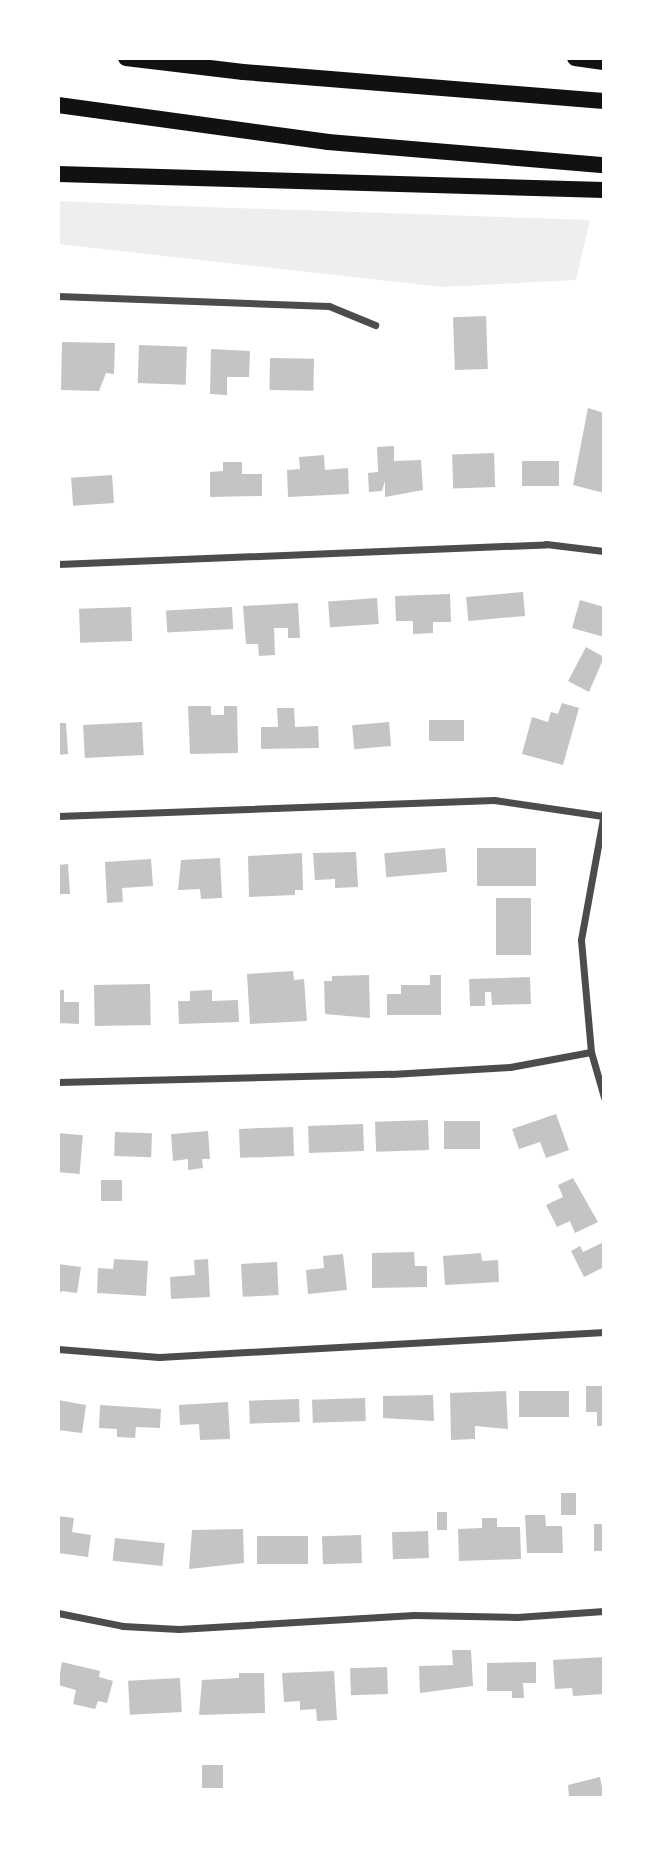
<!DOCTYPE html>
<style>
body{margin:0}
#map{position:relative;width:662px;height:1856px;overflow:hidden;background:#fff;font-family:Raleway,sans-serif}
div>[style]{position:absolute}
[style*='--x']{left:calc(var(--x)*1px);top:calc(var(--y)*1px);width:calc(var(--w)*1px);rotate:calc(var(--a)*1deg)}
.green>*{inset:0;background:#eee}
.building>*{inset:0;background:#c4c4c4;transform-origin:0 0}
.minor>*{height:7px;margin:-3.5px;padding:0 3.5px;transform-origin:3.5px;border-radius:3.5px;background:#4c4c4c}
.motorway>*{height:16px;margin:-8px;padding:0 8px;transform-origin:8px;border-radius:8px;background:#111}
span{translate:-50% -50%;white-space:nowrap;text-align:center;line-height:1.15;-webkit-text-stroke:6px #fff;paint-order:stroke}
.frame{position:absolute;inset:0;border:60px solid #fff;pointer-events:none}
</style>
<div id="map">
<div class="green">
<div style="clip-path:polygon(58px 201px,178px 206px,590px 220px,576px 280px,442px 287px,58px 244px)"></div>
</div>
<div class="building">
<div style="left:486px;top:316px;width:53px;height:33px;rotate:88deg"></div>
<div style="clip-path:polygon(62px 342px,115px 343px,114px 374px,106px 373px,99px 391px,61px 390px)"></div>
<div style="left:139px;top:345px;width:48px;height:38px;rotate:2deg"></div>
<div style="clip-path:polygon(211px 349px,250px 351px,249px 377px,227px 377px,227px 395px,210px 394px)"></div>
<div style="left:270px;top:358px;width:44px;height:32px;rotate:1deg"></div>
<div style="clip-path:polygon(588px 408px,604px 413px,604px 493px,573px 485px)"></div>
<div style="clip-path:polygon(394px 446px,394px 461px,421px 460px,423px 490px,385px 497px,385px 481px,382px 491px,369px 492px,368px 473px,378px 472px,377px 447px)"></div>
<div style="left:494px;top:453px;width:34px;height:42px;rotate:88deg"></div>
<div style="clip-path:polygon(324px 455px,325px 470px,348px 468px,349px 494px,288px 497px,287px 470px,300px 469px,299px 457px)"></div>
<div style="left:522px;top:461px;width:37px;height:25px"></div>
<div style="clip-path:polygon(223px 462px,242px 462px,242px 474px,262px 474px,262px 496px,210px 497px,210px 472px,223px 471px)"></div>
<div style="left:112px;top:475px;width:28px;height:41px;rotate:86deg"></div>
<div style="left:523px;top:592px;width:24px;height:57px;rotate:85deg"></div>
<div style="clip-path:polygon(450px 594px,451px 622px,433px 622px,433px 633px,413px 634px,413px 621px,396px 621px,395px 596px)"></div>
<div style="left:377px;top:598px;width:26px;height:49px;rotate:86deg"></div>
<div style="clip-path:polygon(580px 600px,604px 607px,604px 637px,572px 628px)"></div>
<div style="clip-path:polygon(298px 603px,300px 638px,288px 638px,288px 628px,274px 628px,275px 655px,259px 656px,258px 644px,246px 644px,243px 606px)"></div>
<div style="left:131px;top:607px;width:34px;height:52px;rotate:88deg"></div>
<div style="left:232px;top:607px;width:22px;height:66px;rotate:87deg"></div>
<div style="clip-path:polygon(586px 647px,604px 657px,589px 692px,568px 681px)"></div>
<div style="clip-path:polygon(562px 703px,579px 708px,563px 765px,522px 754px,532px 717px,548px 722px,551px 712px,558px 714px)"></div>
<div style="clip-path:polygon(188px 706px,211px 706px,211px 715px,224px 715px,224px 706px,237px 706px,238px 753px,190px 754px)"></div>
<div style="clip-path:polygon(277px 708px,294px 708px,295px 727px,318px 726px,319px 748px,261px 749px,261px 727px,278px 727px)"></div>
<div style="left:429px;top:720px;width:35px;height:21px"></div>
<div style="left:142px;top:722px;width:33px;height:59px;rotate:87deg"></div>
<div style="left:389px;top:722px;width:24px;height:37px;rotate:85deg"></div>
<div style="clip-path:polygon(58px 723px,66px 723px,68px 754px,58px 755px)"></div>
<div style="left:445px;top:848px;width:24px;height:61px;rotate:85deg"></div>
<div style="left:477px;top:848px;width:59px;height:38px"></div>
<div style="clip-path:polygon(356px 852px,358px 887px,335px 888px,335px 879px,315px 880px,313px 853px)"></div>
<div style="clip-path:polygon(302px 853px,303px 890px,295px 890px,295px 895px,249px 897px,248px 856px)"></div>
<div style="clip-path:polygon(220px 858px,222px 898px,201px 899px,200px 889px,178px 890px,181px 860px)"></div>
<div style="clip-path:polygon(151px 859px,153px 886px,122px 888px,123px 902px,107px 903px,105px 862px)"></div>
<div style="clip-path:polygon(68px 864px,70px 894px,58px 894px,58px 865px)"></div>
<div style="left:496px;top:898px;width:35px;height:57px"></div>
<div style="clip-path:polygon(293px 971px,294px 980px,304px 979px,307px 1021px,250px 1024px,247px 974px)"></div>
<div style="clip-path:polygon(369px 975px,370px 1018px,325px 1014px,324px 981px,332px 981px,332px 976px)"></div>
<div style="clip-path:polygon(430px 975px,441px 975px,441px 1015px,387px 1015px,387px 994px,401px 994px,401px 985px,430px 985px)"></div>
<div style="clip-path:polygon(530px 977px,531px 1004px,492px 1005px,491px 992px,485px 992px,485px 1006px,470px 1006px,469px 979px)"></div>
<div style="left:150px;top:984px;width:41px;height:56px;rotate:89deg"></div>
<div style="clip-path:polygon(58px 990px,64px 990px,64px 1002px,79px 1002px,79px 1024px,58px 1023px)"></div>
<div style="clip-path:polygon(212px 990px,212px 1001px,238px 1000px,239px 1022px,179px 1024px,178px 1001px,190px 1001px,190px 991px)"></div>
<div style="clip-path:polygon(556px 1114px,569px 1150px,546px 1158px,540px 1142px,519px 1149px,512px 1129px)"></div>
<div style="left:428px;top:1120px;width:30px;height:53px;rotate:88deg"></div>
<div style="left:480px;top:1121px;width:28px;height:36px;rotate:90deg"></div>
<div style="left:363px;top:1124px;width:27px;height:55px;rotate:88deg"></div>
<div style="left:293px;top:1127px;width:29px;height:54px;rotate:88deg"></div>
<div style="clip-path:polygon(208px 1131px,210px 1159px,202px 1159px,203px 1168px,188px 1170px,188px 1159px,173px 1161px,171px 1134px)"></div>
<div style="left:115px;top:1132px;width:37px;height:24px;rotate:2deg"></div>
<div style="left:58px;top:1133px;width:25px;height:39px;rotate:5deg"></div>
<div style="clip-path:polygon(573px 1178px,598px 1222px,575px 1233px,570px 1221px,557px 1227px,546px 1205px,563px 1197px,558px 1185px)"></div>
<div style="left:101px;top:1180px;width:21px;height:21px"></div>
<div style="clip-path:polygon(604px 1242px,604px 1267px,584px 1277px,571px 1251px,580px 1246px,583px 1252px)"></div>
<div style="clip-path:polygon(414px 1252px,415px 1266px,427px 1266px,427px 1287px,372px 1288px,372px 1253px)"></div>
<div style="clip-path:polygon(481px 1253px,482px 1261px,498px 1260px,499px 1282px,445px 1285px,443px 1256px)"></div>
<div style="clip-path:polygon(343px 1254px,347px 1290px,308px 1294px,306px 1270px,324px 1268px,323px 1256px)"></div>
<div style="clip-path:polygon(114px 1259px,148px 1261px,146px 1296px,97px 1293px,98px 1268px,113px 1269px)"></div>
<div style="clip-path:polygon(208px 1259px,210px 1297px,171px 1299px,170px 1277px,195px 1275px,194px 1260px)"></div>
<div style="left:277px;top:1262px;width:33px;height:36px;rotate:87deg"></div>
<div style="clip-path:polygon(58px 1264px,81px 1267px,77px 1293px,62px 1291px,58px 1295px)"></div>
<div style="clip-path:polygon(586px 1386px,604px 1386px,604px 1426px,597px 1426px,597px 1412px,586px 1412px)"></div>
<div style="clip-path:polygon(506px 1391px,508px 1429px,475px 1426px,475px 1439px,451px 1440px,450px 1393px)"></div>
<div style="left:519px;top:1391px;width:50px;height:26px"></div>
<div style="clip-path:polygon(433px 1395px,434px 1421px,383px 1418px,383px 1396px)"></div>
<div style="left:365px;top:1398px;width:23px;height:53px;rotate:88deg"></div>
<div style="left:299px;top:1399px;width:23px;height:50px;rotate:88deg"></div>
<div style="clip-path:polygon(58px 1400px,86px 1405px,82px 1433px,58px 1430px)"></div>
<div style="clip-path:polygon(228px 1402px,230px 1439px,200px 1440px,199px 1424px,180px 1425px,179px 1405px)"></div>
<div style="clip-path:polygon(100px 1405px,161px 1409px,160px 1428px,136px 1427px,135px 1438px,117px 1437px,117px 1429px,99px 1428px)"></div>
<div style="left:576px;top:1493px;width:22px;height:15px;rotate:90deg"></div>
<div style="left:437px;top:1512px;width:10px;height:18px"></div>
<div style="clip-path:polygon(525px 1515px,545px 1515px,546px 1526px,562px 1526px,563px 1553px,527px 1553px)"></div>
<div style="clip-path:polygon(58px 1516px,74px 1518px,72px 1532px,91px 1535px,88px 1557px,58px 1553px)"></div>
<div style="clip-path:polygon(482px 1518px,497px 1518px,497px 1527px,520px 1527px,521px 1559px,459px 1561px,458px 1529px,482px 1528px)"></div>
<div style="left:594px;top:1524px;width:10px;height:27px"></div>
<div style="clip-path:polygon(243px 1529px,244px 1563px,189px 1569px,192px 1530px)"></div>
<div style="left:428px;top:1531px;width:27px;height:36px;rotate:88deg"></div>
<div style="left:361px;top:1535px;width:28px;height:39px;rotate:88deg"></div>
<div style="left:308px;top:1536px;width:28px;height:51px;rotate:90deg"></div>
<div style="left:115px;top:1538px;width:50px;height:23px;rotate:6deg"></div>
<div style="clip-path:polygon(452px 1650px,471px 1650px,473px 1686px,420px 1693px,419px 1666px,453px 1665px)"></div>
<div style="clip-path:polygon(604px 1657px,604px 1694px,573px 1696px,572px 1688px,555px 1689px,553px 1660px)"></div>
<div style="clip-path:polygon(62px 1662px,100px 1671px,99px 1677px,113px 1681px,107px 1703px,98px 1701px,95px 1709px,73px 1704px,76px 1690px,58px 1685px)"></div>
<div style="clip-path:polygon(536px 1662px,536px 1683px,523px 1683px,524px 1698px,512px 1698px,512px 1691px,487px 1691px,487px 1663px)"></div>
<div style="left:387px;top:1667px;width:27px;height:37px;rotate:88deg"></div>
<div style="clip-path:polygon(334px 1671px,337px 1720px,317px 1721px,316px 1709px,300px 1710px,300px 1701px,284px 1702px,282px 1673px)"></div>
<div style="clip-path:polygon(239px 1673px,264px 1673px,265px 1713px,199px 1715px,202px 1680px,239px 1678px)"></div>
<div style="left:180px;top:1678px;width:34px;height:52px;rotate:87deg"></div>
<div style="left:202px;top:1765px;width:21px;height:23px"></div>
<div style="clip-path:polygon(600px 1777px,604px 1798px,564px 1798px,569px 1796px,568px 1785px)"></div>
</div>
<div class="minor">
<div style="--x:58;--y:296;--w:271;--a:2.1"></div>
<div style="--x:329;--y:306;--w:50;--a:22.4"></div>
<div style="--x:58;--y:564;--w:488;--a:-2.3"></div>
<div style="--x:546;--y:544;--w:58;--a:6.9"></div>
<div style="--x:604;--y:813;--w:129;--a:100.3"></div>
<div style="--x:581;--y:940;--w:112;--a:84.9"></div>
<div style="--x:591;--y:1052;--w:47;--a:73.9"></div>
<div style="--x:58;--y:816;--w:436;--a:-2.1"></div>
<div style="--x:494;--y:800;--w:110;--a:8.4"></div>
<div style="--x:58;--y:1082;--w:333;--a:-1.4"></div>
<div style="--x:391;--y:1074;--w:119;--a:-3.4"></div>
<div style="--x:510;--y:1067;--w:82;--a:-10.5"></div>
<div style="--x:58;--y:1349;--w:101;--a:4.5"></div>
<div style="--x:159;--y:1357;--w:446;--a:-3.2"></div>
<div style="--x:58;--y:1613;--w:66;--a:11.3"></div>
<div style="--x:123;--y:1626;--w:56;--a:3.1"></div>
<div style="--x:179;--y:1629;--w:235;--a:-3.4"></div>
<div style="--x:414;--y:1615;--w:103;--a:1.1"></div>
<div style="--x:517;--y:1617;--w:87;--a:-3.9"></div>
</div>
<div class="motorway">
<div style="--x:126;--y:58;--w:118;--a:6.8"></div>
<div style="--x:243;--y:72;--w:362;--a:4.6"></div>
<div style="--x:575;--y:58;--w:29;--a:8"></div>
<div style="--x:58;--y:105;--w:273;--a:7.8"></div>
<div style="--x:328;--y:142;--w:277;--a:4.8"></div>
<div style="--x:58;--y:174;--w:546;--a:1.68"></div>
</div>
<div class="frame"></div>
</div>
